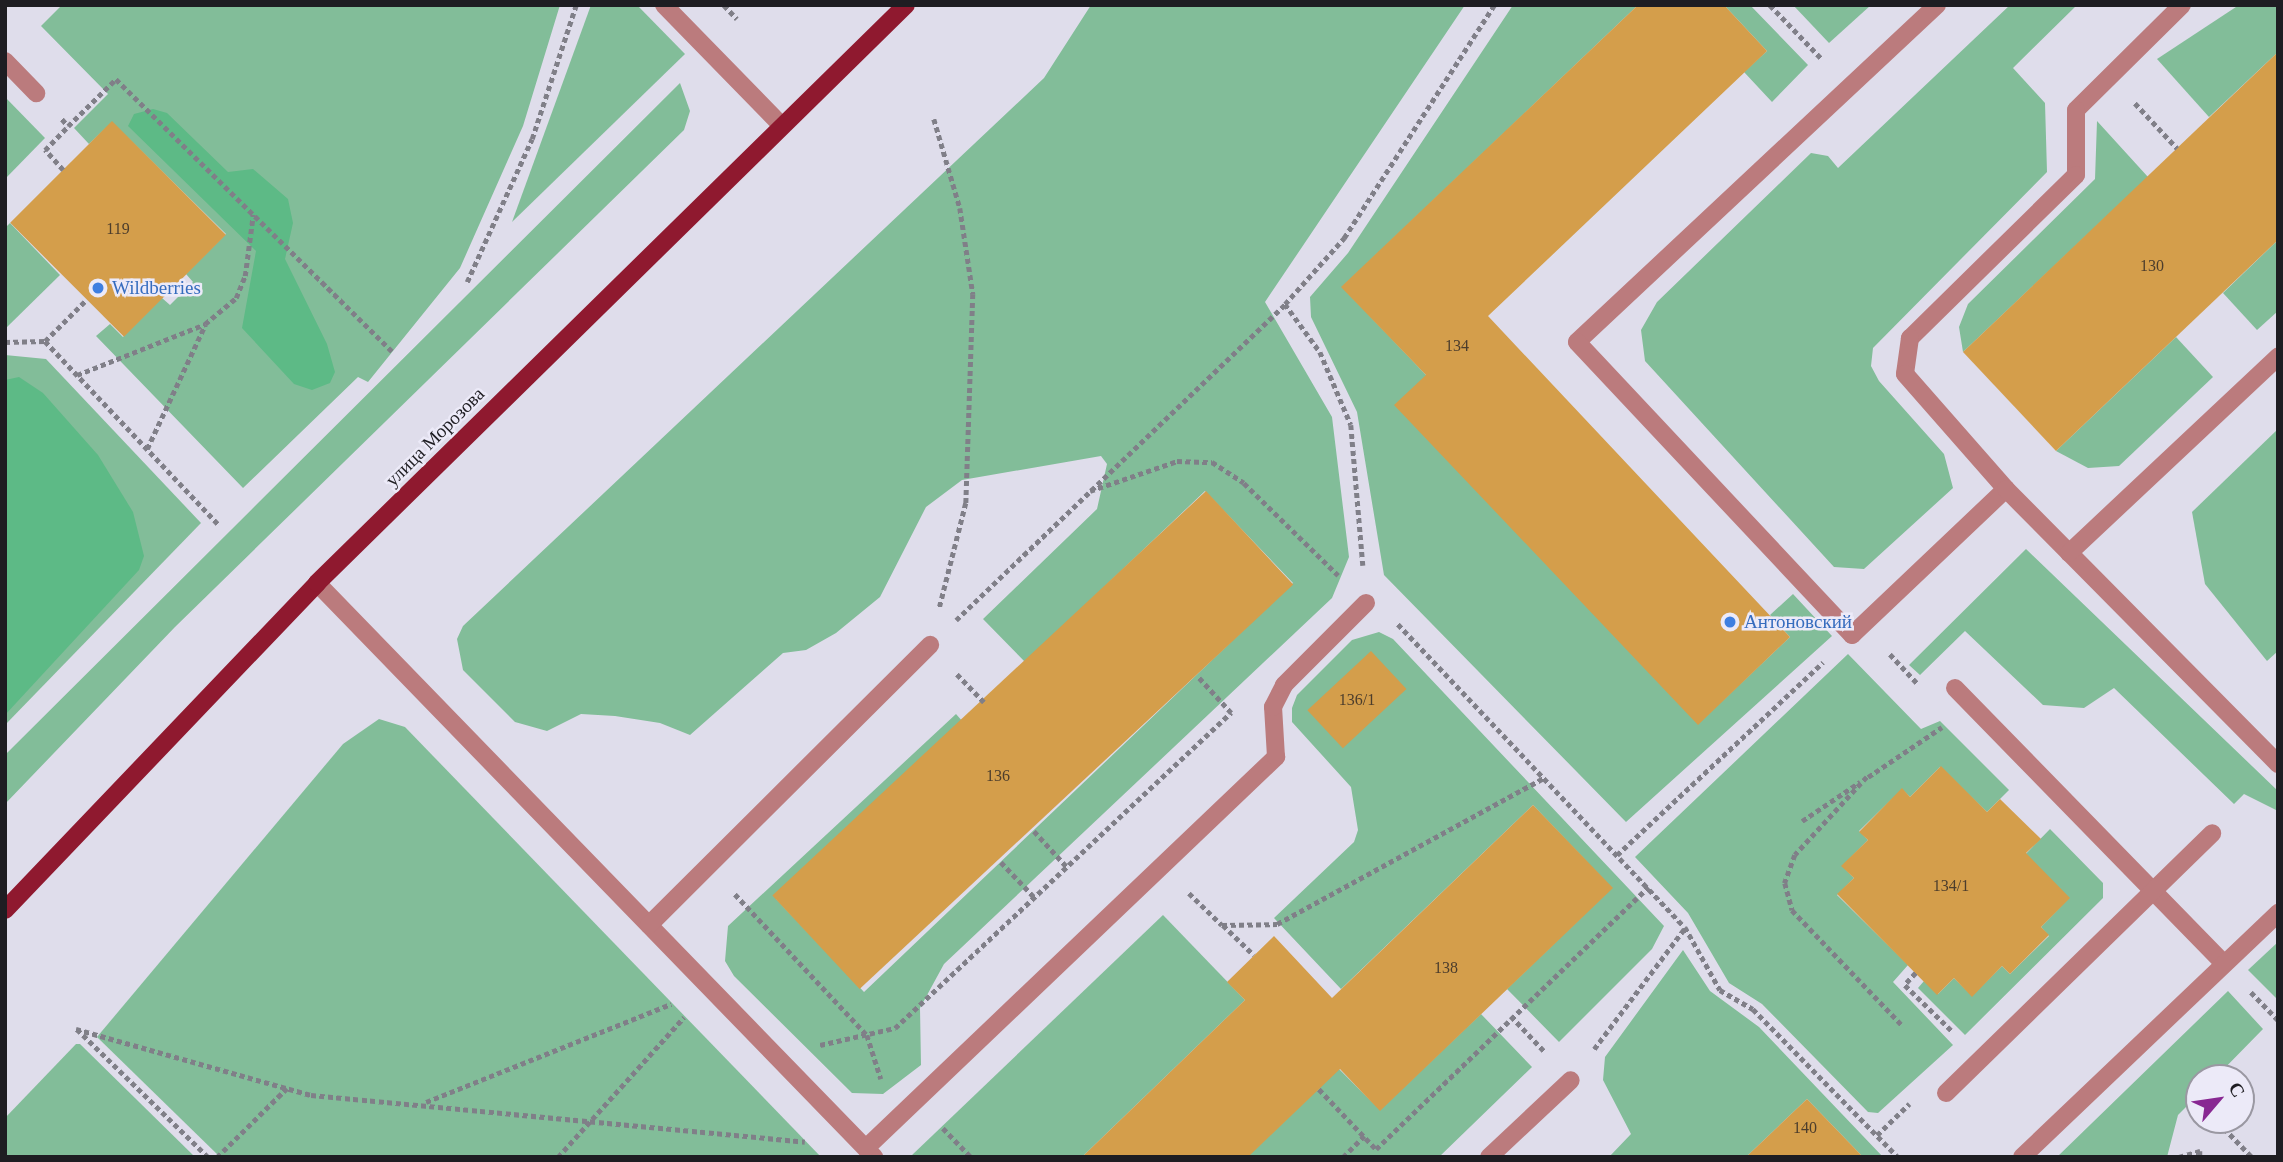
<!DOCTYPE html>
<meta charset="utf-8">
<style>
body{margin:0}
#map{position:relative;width:2283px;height:1162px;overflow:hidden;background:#dfddeb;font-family:"Times New Roman",serif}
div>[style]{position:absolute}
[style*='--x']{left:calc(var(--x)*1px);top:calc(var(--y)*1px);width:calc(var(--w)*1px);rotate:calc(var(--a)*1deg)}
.green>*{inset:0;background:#82bd99}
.forest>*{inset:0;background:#5dba86}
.building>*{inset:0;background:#d49e4b;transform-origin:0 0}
.path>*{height:4.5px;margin-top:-2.25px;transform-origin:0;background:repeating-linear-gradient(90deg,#807f88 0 5px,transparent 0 8.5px)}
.minor>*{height:18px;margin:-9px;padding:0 9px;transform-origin:9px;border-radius:9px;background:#bb7b7d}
.major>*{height:18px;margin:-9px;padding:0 9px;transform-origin:9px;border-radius:9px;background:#8f192f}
.dots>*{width:19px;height:19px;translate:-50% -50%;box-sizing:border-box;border:4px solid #eceaf8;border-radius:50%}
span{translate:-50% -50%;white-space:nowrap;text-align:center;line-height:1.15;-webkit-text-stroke:5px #eceaf8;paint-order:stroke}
.number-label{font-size:16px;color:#4c3d2c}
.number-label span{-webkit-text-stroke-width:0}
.shop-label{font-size:19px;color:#366cbe}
.left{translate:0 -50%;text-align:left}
.street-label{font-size:19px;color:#1e1d22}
.frame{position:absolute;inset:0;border:7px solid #1e1d22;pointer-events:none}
.north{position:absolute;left:2185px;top:1064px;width:70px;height:70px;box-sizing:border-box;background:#eceaf8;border:2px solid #9a98a2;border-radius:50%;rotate:61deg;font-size:19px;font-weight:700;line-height:28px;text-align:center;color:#1e1d22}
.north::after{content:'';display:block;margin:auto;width:24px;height:32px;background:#882892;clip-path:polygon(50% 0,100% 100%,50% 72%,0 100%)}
</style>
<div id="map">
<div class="green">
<div style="clip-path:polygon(62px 5px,560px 5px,523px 126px,460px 268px,368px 382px,358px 377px,243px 488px,96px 336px,110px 324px,123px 337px,162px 298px,170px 305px,193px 282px,186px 274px,226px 234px,112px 122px,89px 144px,74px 128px,108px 94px,41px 26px)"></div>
<div style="clip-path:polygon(591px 5px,637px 5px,685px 54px,512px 222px)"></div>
<div style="clip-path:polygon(1091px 5px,1465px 5px,1265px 302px,1332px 417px,1349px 557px,1332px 598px,944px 964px,920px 1008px,921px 1065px,883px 1094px,852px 1093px,734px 976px,725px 961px,728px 926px,956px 714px,963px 722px,776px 899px,864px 992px,1293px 583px,1205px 491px,1025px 662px,983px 619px,1097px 509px,1107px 464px,1101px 456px,962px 480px,926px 507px,880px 597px,836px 633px,806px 650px,783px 653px,690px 735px,660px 723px,615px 716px,581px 714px,547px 731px,515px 722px,463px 670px,457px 639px,463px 626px,1044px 78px)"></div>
<div style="clip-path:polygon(1513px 5px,1638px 5px,1342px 287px,1426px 375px,1698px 724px,1790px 637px,1770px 615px,1793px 594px,1832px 636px,1626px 822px,1384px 575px,1357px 412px,1311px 317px,1310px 297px,1348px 253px)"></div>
<div style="clip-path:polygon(1724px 5px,1750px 5px,1808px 65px,1772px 102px,1744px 72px,1767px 51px)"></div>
<div style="clip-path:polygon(1793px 5px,1871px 5px,1829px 43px)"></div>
<div style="clip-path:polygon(2010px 5px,2077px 5px,2013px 68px,2045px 103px,2047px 172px,1873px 348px,1871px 366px,1879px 381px,1944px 454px,1953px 488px,1864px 569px,1834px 567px,1645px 361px,1641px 330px,1657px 302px,1811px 153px,1828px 156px,1838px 168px)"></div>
<div style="clip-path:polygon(2239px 5px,2278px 5px,2278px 52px,2209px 117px,2157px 59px)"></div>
<div style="clip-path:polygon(680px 83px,690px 111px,684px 130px,175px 627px,5px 804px,6px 754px)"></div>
<div style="clip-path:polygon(5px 97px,45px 138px,5px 179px)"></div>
<div style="clip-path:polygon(2097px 121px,2148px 177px,1963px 352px,1959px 327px,1968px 304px,2095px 179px)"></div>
<div style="clip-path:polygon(10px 223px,60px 275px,5px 329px,5px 228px)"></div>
<div style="clip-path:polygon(2278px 240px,2278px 311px,2257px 330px,2223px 293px)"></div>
<div style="clip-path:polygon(2176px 337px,2213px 377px,2119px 466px,2088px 468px,2056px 451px)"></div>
<div style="clip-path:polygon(5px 355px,46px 359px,201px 523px,5px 725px)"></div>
<div style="clip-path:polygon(2278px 429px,2278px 651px,2267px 661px,2205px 584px,2192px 512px)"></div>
<div style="clip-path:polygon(2026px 549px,2278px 791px,2278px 811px,2244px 794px,2234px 804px,2114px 688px,2084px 708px,2043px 705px,1965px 631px,1920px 675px,1909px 665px)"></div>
<div style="clip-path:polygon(1379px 632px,1393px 639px,1664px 926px,1652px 949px,1559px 1042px,1507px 989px,1612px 888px,1533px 805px,1341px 989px,1274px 918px,1354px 842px,1358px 830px,1351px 787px,1292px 722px,1292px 708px,1297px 695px,1352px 640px)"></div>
<div style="clip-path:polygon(1848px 654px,1921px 729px,1940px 721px,2009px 790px,1987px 812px,1940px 767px,1910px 797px,1902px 789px,1859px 831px,1868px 840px,1842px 866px,1854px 878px,1837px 895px,1908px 965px,1893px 982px,1953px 1045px,1878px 1113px,1868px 1112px,1762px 1004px,1729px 983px,1688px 913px,1635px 857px)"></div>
<div style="clip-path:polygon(379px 719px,405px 727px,821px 1157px,220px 1157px,97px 1037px,343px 744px)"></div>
<div style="clip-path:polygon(2050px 829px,2103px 883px,2103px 898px,1965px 1035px,1918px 988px,1924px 981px,1938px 994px,1954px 978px,1972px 996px,2002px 966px,2010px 974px,2049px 936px,2041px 927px,2069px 898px,2017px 863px)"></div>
<div style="clip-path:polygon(1163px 915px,1245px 1000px,1082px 1157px,911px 1156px)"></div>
<div style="clip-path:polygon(2278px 942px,2278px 1000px,2248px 970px)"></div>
<div style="clip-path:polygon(1683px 950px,1710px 991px,1759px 1027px,1883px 1157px,1863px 1157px,1807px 1099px,1746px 1157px,1609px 1157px,1631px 1134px,1603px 1080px,1605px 1057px)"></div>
<div style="clip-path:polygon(2228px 991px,2263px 1029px,2215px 1078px,2199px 1078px,2199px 1094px,2178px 1115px,2167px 1157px,2057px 1157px)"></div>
<div style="clip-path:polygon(1481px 1014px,1532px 1067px,1439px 1157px,1247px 1157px,1339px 1069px,1380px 1110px)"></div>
<div style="clip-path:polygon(76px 1044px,80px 1044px,195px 1157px,5px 1157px,5px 1118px)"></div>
</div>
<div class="forest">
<div style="clip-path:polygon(153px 109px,167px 113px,228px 172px,253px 169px,288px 199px,293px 223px,285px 259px,327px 344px,335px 372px,330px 383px,312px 390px,294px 384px,242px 328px,256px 251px,128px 126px,134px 114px)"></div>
<div style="clip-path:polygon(19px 377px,43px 393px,98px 455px,133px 512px,144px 556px,139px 570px,5px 715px,5px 380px)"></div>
</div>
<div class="building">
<div style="clip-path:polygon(1638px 5px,1724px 5px,1767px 51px,1488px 316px,1790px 637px,1698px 725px,1394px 405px,1426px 375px,1341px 287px)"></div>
<div style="clip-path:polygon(2278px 52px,2278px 240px,2056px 451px,1963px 352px)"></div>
<div style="left:112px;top:121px;width:161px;height:144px;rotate:45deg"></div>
<div style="left:1206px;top:491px;width:128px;height:593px;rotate:47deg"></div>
<div style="left:1371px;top:651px;width:52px;height:87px;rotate:47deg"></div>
<div style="clip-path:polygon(1941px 766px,1987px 812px,2000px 799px,2041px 839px,2026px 853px,2070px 898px,2041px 927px,2049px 935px,2010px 974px,2002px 966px,1972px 997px,1954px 978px,1937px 995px,1837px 894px,1854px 878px,1841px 866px,1868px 840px,1859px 832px,1902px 788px,1910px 797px)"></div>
<div style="clip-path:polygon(1533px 805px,1613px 888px,1380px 1111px,1340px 1069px,1248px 1157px,1082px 1157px,1245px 1000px,1227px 982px,1274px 936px,1332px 998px)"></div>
<div style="clip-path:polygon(1807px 1099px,1863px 1157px,1746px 1157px)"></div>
</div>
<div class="path">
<div style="--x:724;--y:5;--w:19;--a:47"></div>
<div style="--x:1770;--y:5;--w:76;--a:46.1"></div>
<div style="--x:2135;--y:103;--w:62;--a:47"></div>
<div style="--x:62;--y:119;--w:9;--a:49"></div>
<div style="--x:68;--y:126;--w:67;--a:-44.4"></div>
<div style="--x:116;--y:79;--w:390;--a:44.6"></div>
<div style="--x:934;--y:119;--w:93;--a:73.7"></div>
<div style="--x:960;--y:208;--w:87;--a:81.4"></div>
<div style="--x:973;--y:294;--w:209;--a:91.9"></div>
<div style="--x:966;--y:503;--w:110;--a:104.2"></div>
<div style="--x:63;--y:170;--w:27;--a:-132"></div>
<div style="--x:45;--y:150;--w:33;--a:-46"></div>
<div style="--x:467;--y:282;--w:157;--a:-65.6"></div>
<div style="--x:532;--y:139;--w:141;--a:-71.8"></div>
<div style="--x:1285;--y:304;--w:59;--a:53.9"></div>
<div style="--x:1320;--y:352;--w:79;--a:67"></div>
<div style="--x:1351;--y:425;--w:141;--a:85.1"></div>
<div style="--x:45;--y:341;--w:253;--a:46.6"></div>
<div style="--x:5;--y:342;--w:40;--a:-1.4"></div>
<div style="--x:45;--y:341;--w:58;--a:-45"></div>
<div style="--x:77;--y:375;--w:138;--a:-21.7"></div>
<div style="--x:205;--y:324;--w:40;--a:-40"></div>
<div style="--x:236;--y:298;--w:24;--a:-68"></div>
<div style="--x:245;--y:276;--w:62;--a:-82.5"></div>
<div style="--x:147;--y:449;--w:137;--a:-64.9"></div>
<div style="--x:1090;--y:491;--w:92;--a:-19"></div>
<div style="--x:1177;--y:461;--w:35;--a:2"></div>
<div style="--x:1212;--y:462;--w:38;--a:33"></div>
<div style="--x:1244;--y:483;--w:132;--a:44.4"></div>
<div style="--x:956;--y:620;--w:456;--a:-43.8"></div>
<div style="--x:1285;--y:304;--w:89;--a:-48.2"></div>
<div style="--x:1344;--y:238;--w:277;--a:-57.2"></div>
<div style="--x:1398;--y:624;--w:417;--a:46.6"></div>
<div style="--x:1685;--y:927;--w:72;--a:60.9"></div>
<div style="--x:1720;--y:990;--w:38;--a:30"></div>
<div style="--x:1753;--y:1009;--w:207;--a:45.6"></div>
<div style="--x:1890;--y:654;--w:40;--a:47"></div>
<div style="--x:957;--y:674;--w:39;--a:46"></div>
<div style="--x:1867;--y:777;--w:106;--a:132.7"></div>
<div style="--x:1795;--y:855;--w:30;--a:110"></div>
<div style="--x:1785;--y:883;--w:28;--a:75"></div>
<div style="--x:1792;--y:910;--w:159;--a:46.3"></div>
<div style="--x:1868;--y:777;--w:89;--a:-34"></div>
<div style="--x:1802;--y:821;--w:70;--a:-33.9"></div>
<div style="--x:1034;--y:831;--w:49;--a:47.5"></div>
<div style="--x:1617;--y:855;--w:282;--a:-43.1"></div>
<div style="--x:1001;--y:862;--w:50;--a:46.6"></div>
<div style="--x:1189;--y:893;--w:46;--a:44.1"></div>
<div style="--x:1222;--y:925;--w:55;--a:-1"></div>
<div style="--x:1277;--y:924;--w:304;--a:-28.7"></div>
<div style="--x:735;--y:894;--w:193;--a:46.9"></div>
<div style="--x:867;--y:1035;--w:46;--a:72.3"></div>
<div style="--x:1223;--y:925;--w:43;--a:44.1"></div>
<div style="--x:1916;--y:973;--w:16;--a:133"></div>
<div style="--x:1905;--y:985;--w:67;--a:44.4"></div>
<div style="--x:2251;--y:992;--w:39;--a:46"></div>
<div style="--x:1511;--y:1016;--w:50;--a:46.6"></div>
<div style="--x:76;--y:1029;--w:244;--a:15.7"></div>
<div style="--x:311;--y:1095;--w:496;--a:5.4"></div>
<div style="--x:77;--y:1029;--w:183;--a:44.3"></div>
<div style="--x:820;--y:1045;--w:77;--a:-12.8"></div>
<div style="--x:895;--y:1028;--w:461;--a:-43.2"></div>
<div style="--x:1231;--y:713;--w:50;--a:-132.6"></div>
<div style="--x:1594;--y:1049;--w:151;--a:-53.1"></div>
<div style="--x:1319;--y:1089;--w:83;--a:46.5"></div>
<div style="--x:1376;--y:1149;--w:378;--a:-43.9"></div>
<div style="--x:426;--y:1102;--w:264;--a:-21.8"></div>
<div style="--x:943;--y:1128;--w:40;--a:46"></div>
<div style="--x:2224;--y:1128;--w:40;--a:46"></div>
<div style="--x:1877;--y:1135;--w:45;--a:-44.1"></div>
<div style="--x:217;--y:1157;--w:98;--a:-44.6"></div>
<div style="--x:558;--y:1157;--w:188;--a:-48"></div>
<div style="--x:1343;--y:1157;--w:30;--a:-45"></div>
<div style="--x:2179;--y:1157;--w:22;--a:-16"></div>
<div style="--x:2200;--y:1151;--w:6;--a:90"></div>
</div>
<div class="minor">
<div style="--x:664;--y:5;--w:168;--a:45.7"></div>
<div style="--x:1937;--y:5;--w:493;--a:136.9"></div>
<div style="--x:1577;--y:342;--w:402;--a:46.8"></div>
<div style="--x:1852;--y:635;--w:212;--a:-43.5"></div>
<div style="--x:2182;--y:5;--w:149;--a:135.3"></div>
<div style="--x:2076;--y:110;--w:65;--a:90"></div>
<div style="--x:2076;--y:175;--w:233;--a:135.5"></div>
<div style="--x:1910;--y:338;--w:36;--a:98"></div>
<div style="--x:1905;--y:374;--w:153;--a:48.7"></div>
<div style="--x:2006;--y:489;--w:387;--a:45.3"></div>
<div style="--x:5;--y:61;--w:45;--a:45.9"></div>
<div style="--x:2069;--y:553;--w:287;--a:-43.2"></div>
<div style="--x:317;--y:583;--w:800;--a:45.86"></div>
<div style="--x:1955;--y:688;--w:385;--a:45.7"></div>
<div style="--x:649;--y:925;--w:397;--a:-44.9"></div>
<div style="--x:1946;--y:1093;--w:372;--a:-44.3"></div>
<div style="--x:866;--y:1148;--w:567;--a:-43.64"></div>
<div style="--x:1276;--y:757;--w:50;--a:-93.4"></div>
<div style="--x:1273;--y:707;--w:25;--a:-63"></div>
<div style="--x:1284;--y:685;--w:116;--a:-45"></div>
<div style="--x:1489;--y:1157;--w:112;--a:-43.2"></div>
<div style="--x:2022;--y:1157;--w:354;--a:-43.6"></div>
</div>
<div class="major">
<div style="--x:5;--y:910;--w:452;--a:-46.3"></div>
<div style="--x:317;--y:583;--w:825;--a:-44.46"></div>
</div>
<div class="dots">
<div style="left:98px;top:288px;background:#3f7fe0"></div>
<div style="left:1730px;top:622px;background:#3f7fe0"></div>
</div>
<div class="number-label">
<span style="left:118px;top:229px">119</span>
<span style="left:2152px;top:266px">130</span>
<span style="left:1457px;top:346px">134</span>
<span style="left:1357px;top:700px">136/1</span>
<span style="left:998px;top:776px">136</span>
<span style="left:1951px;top:886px">134/1</span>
<span style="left:1446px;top:968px">138</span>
<span style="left:1805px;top:1128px">140</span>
</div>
<div class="shop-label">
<span class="left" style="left:112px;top:288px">Wildberries</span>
<span class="left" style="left:1744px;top:622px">Антоновский</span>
</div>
<div class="street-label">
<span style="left:435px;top:437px;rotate:-45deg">улица Морозова</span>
</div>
<div class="frame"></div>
<div class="north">С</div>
</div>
